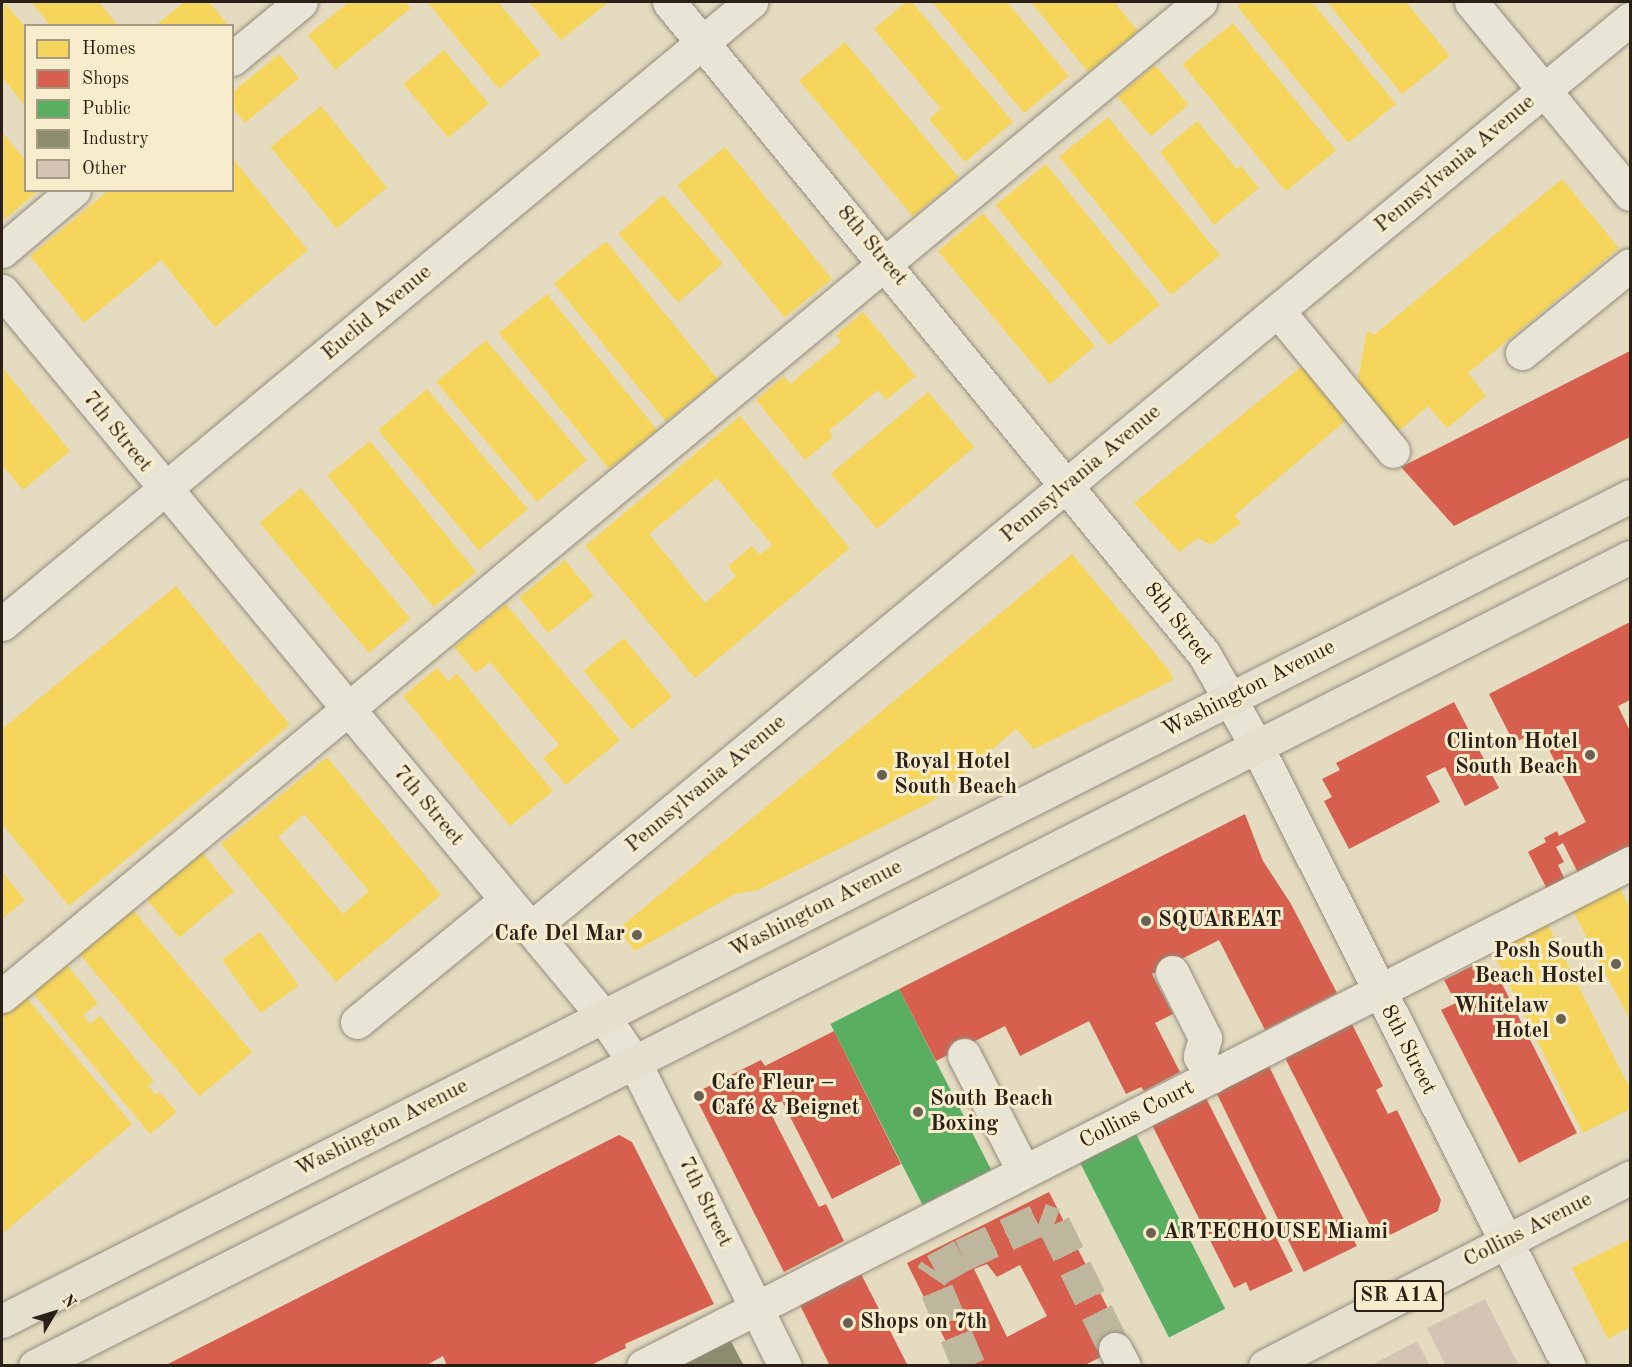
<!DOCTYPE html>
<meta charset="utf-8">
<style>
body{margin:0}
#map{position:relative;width:1632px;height:1367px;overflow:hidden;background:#e4dbc0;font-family:"Old Standard TT",serif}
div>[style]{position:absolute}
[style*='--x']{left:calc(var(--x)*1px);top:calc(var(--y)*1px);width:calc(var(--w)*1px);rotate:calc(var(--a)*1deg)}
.homes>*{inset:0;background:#f6d55c;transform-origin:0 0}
.shops>*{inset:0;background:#d6604d;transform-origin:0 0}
.public>*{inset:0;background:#5aae61;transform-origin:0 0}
.industry>*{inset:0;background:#8c8c6e}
.building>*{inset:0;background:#d3c4b3}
.minor-tunnel>*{height:33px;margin-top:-16.5px;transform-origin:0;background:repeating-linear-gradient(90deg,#bfb69e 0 33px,transparent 0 49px)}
.roads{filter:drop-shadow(0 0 2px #948d7e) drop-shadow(0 0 2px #948d7e)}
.minor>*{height:33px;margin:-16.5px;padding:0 16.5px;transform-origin:16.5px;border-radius:16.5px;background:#e8e4d6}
.major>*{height:33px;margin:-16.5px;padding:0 16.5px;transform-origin:16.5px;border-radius:16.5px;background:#e4dfcf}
.dots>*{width:16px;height:16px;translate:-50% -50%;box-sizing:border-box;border:3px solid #f7eccc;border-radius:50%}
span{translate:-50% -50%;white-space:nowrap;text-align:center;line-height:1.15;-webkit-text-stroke:6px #f7eccc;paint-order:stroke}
.shield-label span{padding:2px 4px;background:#f7eccc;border:2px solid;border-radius:4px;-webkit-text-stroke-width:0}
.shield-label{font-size:21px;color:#2a2017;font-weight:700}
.street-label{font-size:22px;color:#2a2017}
.poi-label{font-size:22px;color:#2a2017;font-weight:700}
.right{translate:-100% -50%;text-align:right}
.left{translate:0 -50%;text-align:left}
.frame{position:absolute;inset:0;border:3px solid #2a2017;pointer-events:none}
.legend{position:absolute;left:24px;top:24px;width:210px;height:168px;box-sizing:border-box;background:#f7eccc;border:2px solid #a59a84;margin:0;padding:8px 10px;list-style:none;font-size:18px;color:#2a2017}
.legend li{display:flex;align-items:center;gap:12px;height:30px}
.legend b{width:30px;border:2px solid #a59a84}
.north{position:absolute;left:24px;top:1283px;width:60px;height:60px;-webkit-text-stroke:4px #f7eccc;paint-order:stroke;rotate:52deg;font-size:16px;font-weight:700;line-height:24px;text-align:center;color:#2a2017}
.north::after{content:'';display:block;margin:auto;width:21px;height:27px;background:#2a2017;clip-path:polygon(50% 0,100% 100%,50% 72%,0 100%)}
</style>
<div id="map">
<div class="homes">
<div style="clip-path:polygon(4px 2px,26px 28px,26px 107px,2px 77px)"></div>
<div style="clip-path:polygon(31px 2px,99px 2px,118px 26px,51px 26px)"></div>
<div style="clip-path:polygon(184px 2px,209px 2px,229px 26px,155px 26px)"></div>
<div style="clip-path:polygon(349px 2px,405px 2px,411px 8px,335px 70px,308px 35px)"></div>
<div style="clip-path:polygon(427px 2px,498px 2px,541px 54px,499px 89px)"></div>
<div style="clip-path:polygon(529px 2px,609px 2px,561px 40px)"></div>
<div style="clip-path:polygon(906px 2px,912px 2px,1013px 122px,965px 162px,929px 119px,941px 109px,874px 29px)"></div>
<div style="clip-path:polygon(932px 2px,1007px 2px,1069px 76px,1024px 113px)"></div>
<div style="clip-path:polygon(1031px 2px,1114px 2px,1138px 31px,1088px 72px)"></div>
<div style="clip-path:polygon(1243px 2px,1312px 2px,1396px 104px,1348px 143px,1237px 6px)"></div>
<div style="clip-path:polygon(1327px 2px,1406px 2px,1450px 56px,1402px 94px)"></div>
<div style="left:1233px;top:23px;width:164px;height:65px;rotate:51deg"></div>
<div style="left:845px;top:42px;width:177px;height:60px;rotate:50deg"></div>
<div style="left:444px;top:50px;width:70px;height:53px;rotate:50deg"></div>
<div style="clip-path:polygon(279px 54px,299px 78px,245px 123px,232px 107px,232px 93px)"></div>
<div style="left:1155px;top:65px;width:52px;height:49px;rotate:50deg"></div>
<div style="left:321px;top:106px;width:105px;height:65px;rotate:51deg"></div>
<div style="left:1108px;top:117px;width:178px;height:63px;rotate:51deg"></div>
<div style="clip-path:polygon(1197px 121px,1237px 169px,1241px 166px,1259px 188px,1214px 225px,1160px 152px)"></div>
<div style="clip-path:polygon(2px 132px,26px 161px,26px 190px,39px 190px,4px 220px)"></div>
<div style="left:725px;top:147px;width:170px;height:61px;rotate:51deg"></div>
<div style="clip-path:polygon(232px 158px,308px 250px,215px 327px,161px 260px,84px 323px,30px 256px,109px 190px,232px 190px)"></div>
<div style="left:1046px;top:164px;width:181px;height:65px;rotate:51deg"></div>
<div style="clip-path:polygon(1562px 179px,1619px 248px,1468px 373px,1486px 396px,1447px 428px,1428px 406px,1395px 434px,1357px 387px,1366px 334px,1369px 331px,1374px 335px)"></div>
<div style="left:663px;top:195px;width:91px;height:59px;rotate:49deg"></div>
<div style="left:983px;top:213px;width:174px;height:59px;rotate:50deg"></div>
<div style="left:606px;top:241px;width:178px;height:67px;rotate:51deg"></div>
<div style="left:547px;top:294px;width:175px;height:62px;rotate:51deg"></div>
<div style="clip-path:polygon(863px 312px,916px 376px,886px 400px,878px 390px,829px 431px,833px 437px,805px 460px,756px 400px,784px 376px,790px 384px,841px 342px,836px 335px)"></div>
<div style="left:486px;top:340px;width:157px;height:65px;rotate:50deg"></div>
<div style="clip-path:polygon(1307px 362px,1351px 416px,1235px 515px,1241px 523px,1211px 545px,1198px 538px,1179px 552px,1134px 503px)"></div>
<div style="clip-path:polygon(2px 367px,70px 451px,23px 490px,2px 465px)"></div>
<div style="left:427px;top:389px;width:157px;height:64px;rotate:50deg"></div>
<div style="left:928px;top:392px;width:72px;height:127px;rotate:50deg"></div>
<div style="clip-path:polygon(evenodd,740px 416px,850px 548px,695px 678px,585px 546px,740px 416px,717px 478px,772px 545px,760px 555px,752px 546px,728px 566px,736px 576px,705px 603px,649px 534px,717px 478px)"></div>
<div style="left:370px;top:441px;width:169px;height:55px;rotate:51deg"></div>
<div style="left:301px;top:488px;width:170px;height:54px;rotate:50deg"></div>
<div style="clip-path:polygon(1072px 554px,1169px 670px,1173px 680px,1034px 749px,1016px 729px,931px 802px,758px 890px,735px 894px,635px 951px,618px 929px)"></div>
<div style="left:565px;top:560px;width:46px;height:59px;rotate:51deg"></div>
<div style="clip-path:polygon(176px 586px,290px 725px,69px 906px,2px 824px,2px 729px)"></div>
<div style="clip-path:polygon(506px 604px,620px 740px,566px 785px,543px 758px,559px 745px,490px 662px,476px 673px,454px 647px)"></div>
<div style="left:624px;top:638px;width:76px;height:52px;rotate:51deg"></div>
<div style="clip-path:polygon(437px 668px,448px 681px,457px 674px,553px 791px,510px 826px,403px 696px)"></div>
<div style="clip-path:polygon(evenodd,327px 757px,441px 895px,336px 982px,221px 844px,327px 757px,304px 814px,369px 891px,343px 914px,278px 837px,304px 814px)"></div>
<div style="left:202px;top:853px;width:50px;height:72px;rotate:50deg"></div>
<div style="clip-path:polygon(2px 872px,25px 900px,2px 919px)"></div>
<div style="clip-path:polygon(1619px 887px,1630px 908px,1630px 1020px,1572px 909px)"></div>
<div style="left:132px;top:909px;width:187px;height:69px;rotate:50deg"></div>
<div style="clip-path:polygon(1546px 921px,1630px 1089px,1630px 1109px,1583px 1133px,1491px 948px)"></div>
<div style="left:260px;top:932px;width:66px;height:47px;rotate:54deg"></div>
<div style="clip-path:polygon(67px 965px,98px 1003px,83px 1015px,90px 1024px,100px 1016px,154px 1081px,148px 1086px,156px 1095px,159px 1092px,177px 1112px,150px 1134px,33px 993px)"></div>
<div style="clip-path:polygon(25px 996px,132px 1124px,2px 1234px,2px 1016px)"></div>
<div style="clip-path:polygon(1630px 1239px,1630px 1327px,1608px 1339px,1572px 1268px)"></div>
</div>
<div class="shops">
<div style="clip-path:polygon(1630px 351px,1630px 437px,1454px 526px,1401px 467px)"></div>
<div style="clip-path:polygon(1630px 622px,1630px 700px,1618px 706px,1630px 731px,1630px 847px,1578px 873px,1563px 843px,1556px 847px,1564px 862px,1558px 865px,1565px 880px,1547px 889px,1528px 852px,1546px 842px,1544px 838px,1557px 831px,1559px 836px,1586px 822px,1539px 730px,1514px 743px,1489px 694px)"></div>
<div style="clip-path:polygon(1454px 702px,1499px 788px,1465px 806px,1445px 767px,1426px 776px,1440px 802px,1349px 849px,1324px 801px,1332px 797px,1322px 779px,1340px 770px,1336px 763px)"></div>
<div style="clip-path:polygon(1245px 814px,1263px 861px,1291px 904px,1337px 993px,1265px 1030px,1219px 940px,1152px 974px,1173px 1014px,1155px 1023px,1180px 1072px,1144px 1091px,1141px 1087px,1126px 1094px,1089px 1021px,1020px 1056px,1005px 1026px,936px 1061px,899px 989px)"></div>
<div style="clip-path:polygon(1476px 964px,1486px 984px,1499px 978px,1577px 1133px,1519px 1163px,1441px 1010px,1456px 1003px,1444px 980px)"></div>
<div style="clip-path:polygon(1350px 1020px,1383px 1086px,1376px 1090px,1388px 1114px,1397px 1110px,1441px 1200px,1438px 1211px,1378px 1241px,1283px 1054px)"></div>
<div style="clip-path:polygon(834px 1031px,901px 1164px,832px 1199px,782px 1101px,768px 1108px,819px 1207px,826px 1204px,844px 1241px,784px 1272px,698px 1102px,701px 1090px,761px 1060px,765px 1066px)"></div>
<div style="left:1266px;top:1060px;width:207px;height:59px;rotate:64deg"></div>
<div style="clip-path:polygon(1205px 1096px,1293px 1271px,1250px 1291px,1246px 1282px,1234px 1288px,1151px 1123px)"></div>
<div style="clip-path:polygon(619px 1135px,632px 1142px,714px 1304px,625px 1344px,626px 1348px,589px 1366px,447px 1366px,443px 1356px,425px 1366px,164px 1366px)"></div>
<div style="clip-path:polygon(evenodd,1049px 1192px,1126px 1344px,1083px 1366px,958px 1366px,907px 1263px,1049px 1192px,987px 1264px,997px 1277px,1020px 1265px,1047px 1316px,1007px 1337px,974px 1269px,987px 1264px)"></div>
<div style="clip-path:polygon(859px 1270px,908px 1366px,830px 1366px,798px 1301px)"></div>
</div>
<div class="public">
<div style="left:899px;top:989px;width:203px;height:77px;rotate:63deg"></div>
<div style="left:1133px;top:1128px;width:203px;height:63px;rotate:63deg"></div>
</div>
<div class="industry">
<div style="clip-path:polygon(725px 1330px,744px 1366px,654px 1366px)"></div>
</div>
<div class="building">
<div style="clip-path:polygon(1485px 1299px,1519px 1366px,1446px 1366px,1427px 1328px)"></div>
<div style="clip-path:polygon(1417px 1341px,1430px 1366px,1370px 1366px)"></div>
</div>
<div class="minor-tunnel">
<div style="--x:969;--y:1366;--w:98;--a:-112.9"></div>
<div style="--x:931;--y:1276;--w:7;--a:-56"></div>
<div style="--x:935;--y:1270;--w:31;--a:-29"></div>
<div style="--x:962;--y:1255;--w:86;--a:-24.8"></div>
<div style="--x:1040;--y:1219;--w:15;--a:20"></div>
<div style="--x:1054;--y:1224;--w:139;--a:64"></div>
</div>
<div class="roads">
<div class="minor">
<div style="--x:669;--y:2;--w:843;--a:50.63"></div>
<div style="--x:1204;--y:654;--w:107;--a:60.3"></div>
<div style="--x:1257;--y:747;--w:693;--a:63.25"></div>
<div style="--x:1471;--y:2;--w:249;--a:50.4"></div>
<div style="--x:232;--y:59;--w:89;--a:-39.6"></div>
<div style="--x:2;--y:251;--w:94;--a:-40.3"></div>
<div style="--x:2;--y:291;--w:942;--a:50.34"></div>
<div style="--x:603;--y:1016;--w:57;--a:55.8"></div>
<div style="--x:635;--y:1063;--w:338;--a:63.7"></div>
<div style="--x:1278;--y:311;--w:181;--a:50.6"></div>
<div style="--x:1522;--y:353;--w:139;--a:-39.2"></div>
<div style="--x:2;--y:624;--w:974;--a:-39.71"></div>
<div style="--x:530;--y:929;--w:1428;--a:-39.6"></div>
<div style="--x:1172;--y:972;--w:74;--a:63.4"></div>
<div style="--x:1205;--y:1038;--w:19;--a:106"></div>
<div style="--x:1200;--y:1056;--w:24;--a:62"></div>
<div style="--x:2;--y:996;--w:1557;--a:-39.68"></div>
<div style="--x:357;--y:1022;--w:193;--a:-39.3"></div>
<div style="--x:964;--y:1055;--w:131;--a:62.9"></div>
<div style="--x:1115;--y:1349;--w:19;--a:62"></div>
<div style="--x:643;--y:1366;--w:1108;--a:-27"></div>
</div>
<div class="major">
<div style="--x:2;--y:1321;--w:1825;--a:-26.87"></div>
<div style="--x:35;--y:1366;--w:1788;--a:-26.89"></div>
<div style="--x:1265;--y:1366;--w:411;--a:-27.3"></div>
</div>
</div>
<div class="dots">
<div style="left:1590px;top:755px;background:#6b6152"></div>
<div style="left:882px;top:775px;background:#6b6152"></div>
<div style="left:1146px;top:921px;background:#6b6152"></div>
<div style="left:637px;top:935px;background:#6b6152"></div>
<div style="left:1616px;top:964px;background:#6b6152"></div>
<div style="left:1561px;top:1019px;background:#6b6152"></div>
<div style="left:699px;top:1096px;background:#6b6152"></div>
<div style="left:918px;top:1112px;background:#6b6152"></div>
<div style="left:1151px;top:1233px;background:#6b6152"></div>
<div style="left:848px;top:1323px;background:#6b6152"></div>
</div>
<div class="shield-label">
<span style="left:1399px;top:1296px">SR A1A</span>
</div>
<div class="street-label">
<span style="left:1455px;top:164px;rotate:-40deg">Pennsylvania Avenue</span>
<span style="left:872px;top:246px;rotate:50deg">8th Street</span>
<span style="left:377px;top:313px;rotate:-40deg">Euclid Avenue</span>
<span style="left:117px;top:432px;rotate:51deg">7th Street</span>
<span style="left:1081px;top:474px;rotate:-40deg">Pennsylvania Avenue</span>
<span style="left:1178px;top:624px;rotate:52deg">8th Street</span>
<span style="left:1249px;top:689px;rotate:-27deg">Washington Avenue</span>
<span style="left:706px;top:784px;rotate:-40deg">Pennsylvania Avenue</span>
<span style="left:428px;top:806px;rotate:50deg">7th Street</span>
<span style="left:816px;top:909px;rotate:-27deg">Washington Avenue</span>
<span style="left:1408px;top:1050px;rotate:63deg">8th Street</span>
<span style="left:1137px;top:1115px;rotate:-27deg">Collins Court</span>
<span style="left:382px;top:1128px;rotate:-27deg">Washington Avenue</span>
<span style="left:705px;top:1202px;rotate:64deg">7th Street</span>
<span style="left:1528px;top:1230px;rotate:-27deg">Collins Avenue</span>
</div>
<div class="poi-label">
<span class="right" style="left:1578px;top:755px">Clinton Hotel<br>South Beach</span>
<span class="left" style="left:894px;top:775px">Royal Hotel<br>South Beach</span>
<span class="left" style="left:1158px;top:921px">SQUAREAT</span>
<span class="right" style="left:625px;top:935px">Cafe Del Mar</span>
<span class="right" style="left:1604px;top:964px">Posh South<br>Beach Hostel</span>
<span class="right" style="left:1549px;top:1019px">Whitelaw<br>Hotel</span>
<span class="left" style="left:711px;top:1096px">Cafe Fleur –<br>Café &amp; Beignet</span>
<span class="left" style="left:930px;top:1112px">South Beach<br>Boxing</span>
<span class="left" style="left:1163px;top:1233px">ARTECHOUSE Miami</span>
<span class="left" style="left:860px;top:1323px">Shops on 7th</span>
</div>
<div class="frame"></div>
<ul class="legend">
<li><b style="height:16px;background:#f6d55c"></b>Homes</li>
<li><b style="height:16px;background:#d6604d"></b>Shops</li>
<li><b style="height:16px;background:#5aae61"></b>Public</li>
<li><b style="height:16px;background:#8c8c6e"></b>Industry</li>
<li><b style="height:16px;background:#d3c4b3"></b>Other</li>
</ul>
<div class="north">N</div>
</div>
